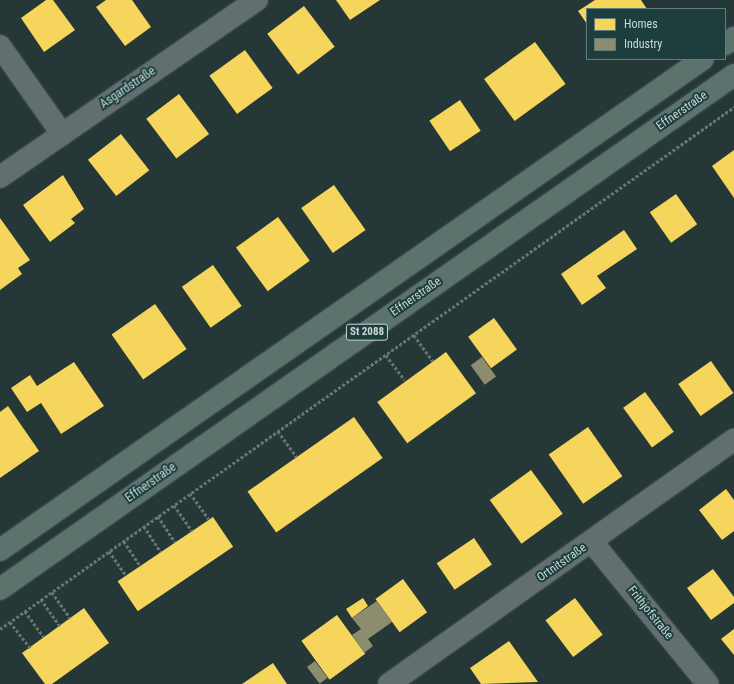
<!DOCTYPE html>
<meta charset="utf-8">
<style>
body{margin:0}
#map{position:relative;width:734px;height:684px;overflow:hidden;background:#253736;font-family:"Roboto Condensed",sans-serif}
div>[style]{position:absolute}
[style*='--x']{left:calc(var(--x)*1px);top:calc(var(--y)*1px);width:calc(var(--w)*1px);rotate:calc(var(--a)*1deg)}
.homes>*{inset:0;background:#f6d55c;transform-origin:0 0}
.industry>*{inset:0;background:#8c8c6e;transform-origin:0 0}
.path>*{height:2.5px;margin-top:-1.25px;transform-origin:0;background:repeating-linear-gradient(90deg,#687373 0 3px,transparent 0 5px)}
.roads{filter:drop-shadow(0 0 1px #425251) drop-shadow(0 0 1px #425251)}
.street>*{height:22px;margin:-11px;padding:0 11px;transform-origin:11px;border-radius:11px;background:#636f6f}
.primary>*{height:22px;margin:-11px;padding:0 11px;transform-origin:11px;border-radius:11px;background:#5b726d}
span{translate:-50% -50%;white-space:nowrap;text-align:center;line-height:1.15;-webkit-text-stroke:4px #1e3e3d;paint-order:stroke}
.shield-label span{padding:1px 3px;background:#1e3e3d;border:1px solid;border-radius:3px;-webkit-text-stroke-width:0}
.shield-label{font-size:11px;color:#c7d9d8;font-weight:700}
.street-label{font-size:12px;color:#c7d9d8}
.legend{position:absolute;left:586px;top:8px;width:140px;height:52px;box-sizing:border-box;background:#1e3e3d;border:1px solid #627c7b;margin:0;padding:5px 7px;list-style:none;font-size:12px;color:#c7d9d8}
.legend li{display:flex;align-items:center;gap:8px;height:20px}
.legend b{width:20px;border:1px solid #627c7b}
</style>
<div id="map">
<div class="homes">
<div style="clip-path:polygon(46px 0,53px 0,75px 30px,44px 52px,21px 18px)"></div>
<div style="clip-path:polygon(106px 0,132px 0,151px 27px,125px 46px,96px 7px)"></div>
<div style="clip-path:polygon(336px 0,380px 0,350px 20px)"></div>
<div style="clip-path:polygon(595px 0,641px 0,647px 9px,587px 9px,587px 24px,578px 11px)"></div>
<div style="left:304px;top:6px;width:51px;height:46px;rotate:53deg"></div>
<div style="left:535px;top:42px;width:52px;height:63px;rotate:54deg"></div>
<div style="left:245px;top:50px;width:47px;height:44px;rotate:54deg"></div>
<div style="left:179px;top:94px;width:50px;height:41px;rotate:53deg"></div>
<div style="left:460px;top:100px;width:37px;height:37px;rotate:56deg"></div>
<div style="left:121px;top:134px;width:46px;height:42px;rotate:52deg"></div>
<div style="clip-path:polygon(734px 150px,734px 198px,712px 166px)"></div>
<div style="clip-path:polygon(63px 175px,84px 209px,71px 219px,75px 223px,50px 242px,23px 205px)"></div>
<div style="left:334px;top:185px;width:55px;height:40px;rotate:55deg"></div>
<div style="left:676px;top:194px;width:37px;height:32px;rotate:55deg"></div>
<div style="left:278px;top:217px;width:54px;height:52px;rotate:54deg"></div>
<div style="clip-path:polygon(0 218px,30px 260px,18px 268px,22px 274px,0 290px)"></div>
<div style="clip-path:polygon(624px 230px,637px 249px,597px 276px,606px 288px,582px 305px,561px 274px)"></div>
<div style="left:213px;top:265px;width:50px;height:38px;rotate:55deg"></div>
<div style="left:155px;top:304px;width:55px;height:53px;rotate:55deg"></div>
<div style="left:494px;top:318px;width:39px;height:32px;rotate:54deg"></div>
<div style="left:446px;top:352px;width:51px;height:85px;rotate:54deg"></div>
<div style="left:711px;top:361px;width:39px;height:40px;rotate:55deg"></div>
<div style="clip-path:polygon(74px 362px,104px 406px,61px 434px,41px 403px,27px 412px,11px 388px,30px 375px,37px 386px)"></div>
<div style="left:645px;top:392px;width:49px;height:27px;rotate:54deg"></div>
<div style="clip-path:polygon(8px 406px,39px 451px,0 478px,0 412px)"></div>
<div style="left:354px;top:417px;width:50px;height:130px;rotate:55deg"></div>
<div style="left:588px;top:427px;width:60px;height:48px;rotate:55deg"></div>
<div style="left:531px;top:470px;width:54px;height:51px;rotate:54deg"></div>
<div style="clip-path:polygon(726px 489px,734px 500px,734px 531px,722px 540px,699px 510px)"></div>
<div style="left:213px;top:517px;width:36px;height:115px;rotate:56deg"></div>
<div style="left:474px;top:538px;width:32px;height:45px;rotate:56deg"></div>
<div style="clip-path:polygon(713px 569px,734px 597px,734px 603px,711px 620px,687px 588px)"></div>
<div style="left:403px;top:579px;width:41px;height:34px;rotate:54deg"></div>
<div style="clip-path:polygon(363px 598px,368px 606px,352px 618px,346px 609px)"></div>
<div style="left:575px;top:598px;width:46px;height:37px;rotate:53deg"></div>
<div style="clip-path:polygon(84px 608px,109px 643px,52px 684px,45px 684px,22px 653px)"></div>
<div style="left:337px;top:615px;width:48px;height:44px;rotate:54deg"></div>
<div style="clip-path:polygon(734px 629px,734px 655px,721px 639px)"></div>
<div style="clip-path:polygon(509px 641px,538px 682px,481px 684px,470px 668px)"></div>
<div style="clip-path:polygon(273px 663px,287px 684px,242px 684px)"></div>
</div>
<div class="industry">
<div style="left:482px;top:357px;width:24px;height:14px;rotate:54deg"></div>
<div style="clip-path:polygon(377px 601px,392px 622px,368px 639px,373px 646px,364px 653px,352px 635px,361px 629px,352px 618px)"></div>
<div style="left:315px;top:661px;width:21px;height:10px;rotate:53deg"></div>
</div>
<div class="path">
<div style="--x:414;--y:335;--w:32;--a:54"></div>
<div style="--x:386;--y:355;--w:31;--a:53"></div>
<div style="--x:278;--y:431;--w:32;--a:54"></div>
<div style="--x:190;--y:493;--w:32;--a:54"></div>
<div style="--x:174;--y:505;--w:32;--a:55"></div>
<div style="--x:158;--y:516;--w:31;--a:57"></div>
<div style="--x:144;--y:526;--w:31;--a:57"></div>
<div style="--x:124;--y:541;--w:30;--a:57"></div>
<div style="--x:109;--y:551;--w:29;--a:55"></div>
<div style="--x:52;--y:592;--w:32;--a:55"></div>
<div style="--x:41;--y:599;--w:33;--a:55"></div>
<div style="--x:25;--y:611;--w:32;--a:54"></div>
<div style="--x:10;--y:622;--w:33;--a:52"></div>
<div style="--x:0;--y:629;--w:901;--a:-35.42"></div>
</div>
<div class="roads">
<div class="street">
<div style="--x:0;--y:46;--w:108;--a:54.8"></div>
<div style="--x:0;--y:177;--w:312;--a:-34.6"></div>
<div style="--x:592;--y:542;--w:183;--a:50.8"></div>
<div style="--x:389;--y:684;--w:423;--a:-35.3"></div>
</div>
<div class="primary">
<div style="--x:725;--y:44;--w:11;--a:-34"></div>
<div style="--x:0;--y:550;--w:857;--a:-34.93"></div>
<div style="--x:0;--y:589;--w:896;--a:-35"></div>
</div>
</div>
<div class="shield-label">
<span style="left:367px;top:332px">St 2088</span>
</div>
<div class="street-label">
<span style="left:128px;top:88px;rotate:-34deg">Asgardstraße</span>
<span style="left:682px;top:111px;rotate:-35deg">Effnerstraße</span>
<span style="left:416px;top:297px;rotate:-35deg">Effnerstraße</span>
<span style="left:151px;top:483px;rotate:-35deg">Effnerstraße</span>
<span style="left:562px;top:563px;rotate:-35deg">Ortnitstraße</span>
<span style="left:650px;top:613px;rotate:51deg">Frithjofstraße</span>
</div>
<ul class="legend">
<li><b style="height:11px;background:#f6d55c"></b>Homes</li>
<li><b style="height:11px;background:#8c8c6e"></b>Industry</li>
</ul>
</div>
